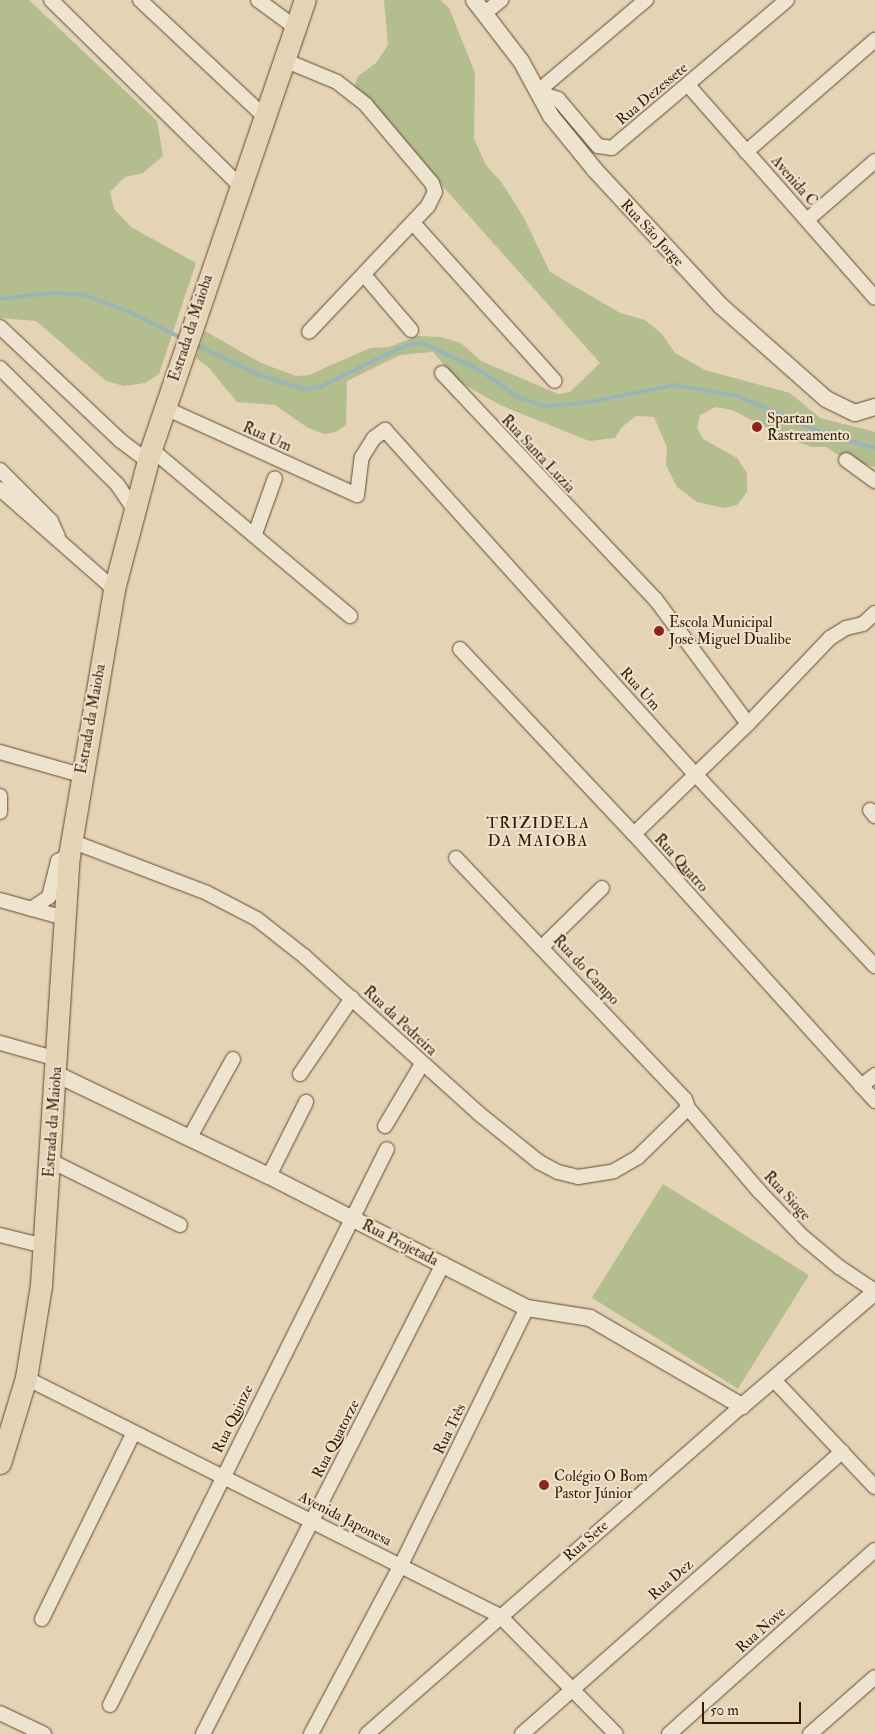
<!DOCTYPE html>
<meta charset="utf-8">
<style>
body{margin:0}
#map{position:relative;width:875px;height:1734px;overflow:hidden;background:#e4d4b5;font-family:"IM FELL Double Pica",serif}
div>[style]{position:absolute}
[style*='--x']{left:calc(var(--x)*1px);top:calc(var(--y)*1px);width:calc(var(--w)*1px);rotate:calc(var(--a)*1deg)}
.green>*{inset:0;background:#b3bd8e;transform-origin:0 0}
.stream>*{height:4px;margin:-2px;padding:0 2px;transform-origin:2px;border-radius:2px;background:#9ab5b8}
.roads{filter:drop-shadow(0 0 1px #63482f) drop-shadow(0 0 1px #63482f)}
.minor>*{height:14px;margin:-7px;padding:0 7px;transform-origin:7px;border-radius:7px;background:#ede3cf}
.tertiary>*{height:16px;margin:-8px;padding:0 8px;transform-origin:8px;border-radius:8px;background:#ede3cf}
.primary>*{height:21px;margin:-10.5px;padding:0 10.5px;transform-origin:10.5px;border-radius:10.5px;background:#e4d4b5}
.dots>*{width:14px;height:14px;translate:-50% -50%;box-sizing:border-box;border:2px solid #ede3cf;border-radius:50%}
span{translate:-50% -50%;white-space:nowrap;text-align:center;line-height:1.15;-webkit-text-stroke:4px #ede3cf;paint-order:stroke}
.street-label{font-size:15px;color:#381902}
.poi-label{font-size:15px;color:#381902}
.left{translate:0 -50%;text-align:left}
.neighbourhood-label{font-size:16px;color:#381902;letter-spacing:1px}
.scale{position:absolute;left:702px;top:1702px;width:99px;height:22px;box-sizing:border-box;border:2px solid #381902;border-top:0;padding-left:6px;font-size:15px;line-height:18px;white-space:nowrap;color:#381902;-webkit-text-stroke:4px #ede3cf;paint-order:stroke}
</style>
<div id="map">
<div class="green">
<div style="clip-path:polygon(0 0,29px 0,157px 121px,163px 156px,143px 173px,125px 177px,110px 192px,114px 209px,131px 227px,196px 263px,159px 374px,145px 383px,124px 386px,106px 381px,36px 321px,0 318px)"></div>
<div style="clip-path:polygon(384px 0,440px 0,449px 8px,475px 73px,474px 139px,486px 165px,502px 183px,524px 218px,550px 272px,620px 313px,645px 320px,662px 334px,675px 353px,705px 370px,790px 393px,820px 418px,875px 432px,875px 467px,846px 460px,826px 447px,812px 447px,786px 438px,732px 410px,716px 407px,700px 415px,697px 428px,703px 439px,737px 458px,747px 473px,747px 492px,737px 505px,723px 508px,697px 502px,677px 487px,666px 465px,667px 447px,654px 417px,636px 416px,622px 427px,615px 438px,589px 441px,500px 405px,458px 381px,433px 352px,400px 355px,347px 381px,346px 425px,336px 432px,324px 434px,308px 428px,275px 405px,237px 402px,209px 368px,196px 358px,205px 331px,261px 363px,296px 376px,309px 375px,370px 348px,389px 347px,418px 336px,441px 337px,461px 343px,481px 361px,558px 394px,570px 392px,600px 363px,358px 91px,355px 84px,358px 76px,376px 63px,388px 45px)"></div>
<div style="left:663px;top:1184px;width:172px;height:134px;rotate:32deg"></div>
</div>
<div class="stream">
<div style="--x:0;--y:299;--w:51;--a:-6.7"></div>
<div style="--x:51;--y:293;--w:34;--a:3"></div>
<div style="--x:85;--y:295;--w:48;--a:20.7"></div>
<div style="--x:130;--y:312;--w:59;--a:27"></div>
<div style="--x:194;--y:344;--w:72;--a:25.5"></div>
<div style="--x:259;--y:375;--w:47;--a:17.3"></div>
<div style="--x:304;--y:389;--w:16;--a:-7"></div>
<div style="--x:320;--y:387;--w:89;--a:-26"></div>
<div style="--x:400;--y:348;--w:16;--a:-18"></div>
<div style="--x:415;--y:343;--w:12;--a:9"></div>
<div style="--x:427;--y:345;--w:54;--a:25.1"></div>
<div style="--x:476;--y:368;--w:53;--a:34.3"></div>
<div style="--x:520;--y:398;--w:26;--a:18"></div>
<div style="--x:545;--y:406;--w:39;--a:-4"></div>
<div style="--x:584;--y:403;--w:93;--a:-11.2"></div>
<div style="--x:675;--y:385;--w:64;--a:9.9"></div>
<div style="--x:738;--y:396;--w:92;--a:23.8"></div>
<div style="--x:822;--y:433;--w:55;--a:15.8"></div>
</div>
<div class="roads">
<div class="minor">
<div style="--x:51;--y:0;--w:265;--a:44.5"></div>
<div style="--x:140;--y:0;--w:171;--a:43.1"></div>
<div style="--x:258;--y:0;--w:47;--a:36.4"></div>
<div style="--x:485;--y:13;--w:21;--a:-39"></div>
<div style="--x:284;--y:60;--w:57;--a:22.5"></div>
<div style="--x:337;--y:82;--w:37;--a:38"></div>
<div style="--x:366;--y:105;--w:102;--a:49.8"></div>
<div style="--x:432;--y:183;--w:9;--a:72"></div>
<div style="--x:435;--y:192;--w:16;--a:117"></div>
<div style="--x:428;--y:206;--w:173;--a:133.4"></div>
<div style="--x:688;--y:85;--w:283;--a:48.7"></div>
<div style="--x:537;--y:92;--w:22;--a:18"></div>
<div style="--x:558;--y:99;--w:62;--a:49.6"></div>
<div style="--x:598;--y:146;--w:14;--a:8"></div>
<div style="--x:612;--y:148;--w:229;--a:-40.2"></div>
<div style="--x:537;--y:92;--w:143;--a:-40.2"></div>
<div style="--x:746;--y:152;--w:171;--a:-41"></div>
<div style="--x:807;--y:220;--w:90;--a:-40.9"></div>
<div style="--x:413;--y:223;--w:212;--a:48.1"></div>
<div style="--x:365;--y:276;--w:71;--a:49.6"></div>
<div style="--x:0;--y:327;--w:166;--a:43.3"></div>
<div style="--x:121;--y:441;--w:34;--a:37"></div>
<div style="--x:0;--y:368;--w:165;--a:44.8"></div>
<div style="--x:117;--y:484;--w:32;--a:56"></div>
<div style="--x:442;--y:373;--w:312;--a:46.7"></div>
<div style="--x:656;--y:600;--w:154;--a:53.4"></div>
<div style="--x:165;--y:408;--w:211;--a:24.4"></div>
<div style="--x:357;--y:495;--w:38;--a:-83"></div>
<div style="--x:362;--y:457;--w:22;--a:-58"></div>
<div style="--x:374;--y:438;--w:14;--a:-36"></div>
<div style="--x:385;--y:430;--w:464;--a:48"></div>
<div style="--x:696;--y:775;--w:262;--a:46.9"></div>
<div style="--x:151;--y:449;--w:260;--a:40"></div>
<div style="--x:846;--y:460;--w:36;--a:36"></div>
<div style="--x:0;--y:470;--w:72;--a:45"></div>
<div style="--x:51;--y:521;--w:17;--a:66"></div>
<div style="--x:0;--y:489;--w:152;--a:41.3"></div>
<div style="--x:255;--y:534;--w:59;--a:-70.3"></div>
<div style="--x:460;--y:649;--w:254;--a:46.8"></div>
<div style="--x:634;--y:834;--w:360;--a:47.9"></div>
<div style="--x:0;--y:752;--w:84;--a:15.9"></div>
<div style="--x:0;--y:796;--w:16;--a:90"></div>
<div style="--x:870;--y:810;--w:8;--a:50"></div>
<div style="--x:634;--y:834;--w:158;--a:-44"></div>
<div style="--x:748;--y:724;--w:119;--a:-46.4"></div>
<div style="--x:830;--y:638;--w:19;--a:-32"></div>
<div style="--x:846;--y:628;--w:17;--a:-13"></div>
<div style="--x:863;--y:624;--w:16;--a:-43"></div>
<div style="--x:71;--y:841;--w:146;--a:20.9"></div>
<div style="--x:207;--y:893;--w:56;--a:27.5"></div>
<div style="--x:257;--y:919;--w:60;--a:38.2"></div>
<div style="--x:304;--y:956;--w:233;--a:42"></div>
<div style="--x:477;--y:1112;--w:80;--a:38.9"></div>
<div style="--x:539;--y:1162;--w:21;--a:28"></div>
<div style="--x:558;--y:1172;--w:21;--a:14"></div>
<div style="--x:578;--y:1177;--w:36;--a:-9"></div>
<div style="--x:614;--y:1171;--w:28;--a:-30"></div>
<div style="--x:638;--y:1157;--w:70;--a:-44.4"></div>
<div style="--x:456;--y:858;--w:332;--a:46.5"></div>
<div style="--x:685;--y:1099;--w:9;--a:72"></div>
<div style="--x:688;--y:1108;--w:109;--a:49.5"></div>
<div style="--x:759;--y:1191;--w:64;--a:46.3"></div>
<div style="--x:803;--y:1237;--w:47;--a:39.8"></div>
<div style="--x:839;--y:1267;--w:43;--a:33.7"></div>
<div style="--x:0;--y:900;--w:67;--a:15.5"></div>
<div style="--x:31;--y:909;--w:22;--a:-34"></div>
<div style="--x:49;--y:897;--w:37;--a:-76"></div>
<div style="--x:58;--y:861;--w:12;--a:-24"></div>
<div style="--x:542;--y:947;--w:84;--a:-44.5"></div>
<div style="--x:0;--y:1043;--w:59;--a:15.7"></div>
<div style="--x:300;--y:1074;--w:92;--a:-55.6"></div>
<div style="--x:861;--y:1086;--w:18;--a:-38"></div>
<div style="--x:385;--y:1126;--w:72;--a:-59.2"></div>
<div style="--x:190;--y:1137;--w:89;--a:-61.1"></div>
<div style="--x:51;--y:1161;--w:144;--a:26.4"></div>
<div style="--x:269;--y:1176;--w:83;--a:-63.4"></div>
<div style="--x:0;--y:1235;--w:45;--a:14"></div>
<div style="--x:26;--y:1378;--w:530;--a:26.66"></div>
<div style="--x:500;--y:1616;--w:165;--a:45.5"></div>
<div style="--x:774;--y:1380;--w:147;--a:46.7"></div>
<div style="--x:42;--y:1619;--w:208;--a:-63.8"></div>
<div style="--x:110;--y:1705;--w:621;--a:-63.52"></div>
<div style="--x:0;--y:1713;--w:49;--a:25.5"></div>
<div style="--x:203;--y:1734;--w:528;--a:-62.95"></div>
<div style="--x:311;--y:1734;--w:191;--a:-62"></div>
<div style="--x:401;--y:1565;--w:286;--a:-63.9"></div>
<div style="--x:367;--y:1734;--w:498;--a:-41.2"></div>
<div style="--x:522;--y:1734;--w:427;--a:-41.4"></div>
<div style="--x:669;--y:1734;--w:276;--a:-41.8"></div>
<div style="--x:810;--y:1734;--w:86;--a:-41.2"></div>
</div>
<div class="tertiary">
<div style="--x:474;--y:0;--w:77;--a:52.4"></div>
<div style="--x:521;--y:61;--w:63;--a:61.4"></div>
<div style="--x:551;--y:116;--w:70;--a:50.8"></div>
<div style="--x:595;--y:170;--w:185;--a:47.2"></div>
<div style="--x:721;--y:306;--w:140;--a:41.5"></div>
<div style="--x:826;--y:399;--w:32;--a:26"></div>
<div style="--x:855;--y:413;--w:21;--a:-17"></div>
<div style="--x:56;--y:1074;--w:236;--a:25.6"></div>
<div style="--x:269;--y:1176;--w:290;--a:27.1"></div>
<div style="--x:527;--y:1308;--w:64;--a:9"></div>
<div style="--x:590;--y:1318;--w:176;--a:30.1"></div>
<div style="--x:742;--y:1406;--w:175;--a:-40.6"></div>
</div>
<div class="primary">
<div style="--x:0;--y:1463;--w:89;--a:-73"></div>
<div style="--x:26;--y:1378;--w:94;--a:-80.8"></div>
<div style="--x:41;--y:1285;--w:430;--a:-86.3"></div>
<div style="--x:69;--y:856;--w:271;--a:-80.4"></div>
<div style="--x:114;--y:589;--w:145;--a:-75.2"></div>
<div style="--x:151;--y:449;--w:475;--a:-71.1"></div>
</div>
</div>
<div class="dots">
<div style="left:757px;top:427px;background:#8f2418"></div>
<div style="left:659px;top:631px;background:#8f2418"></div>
<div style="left:544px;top:1485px;background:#8f2418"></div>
</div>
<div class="street-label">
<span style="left:652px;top:94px;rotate:-40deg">Rua Dezessete</span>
<span style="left:794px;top:181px;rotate:49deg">Avenida C</span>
<span style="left:652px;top:233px;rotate:47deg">Rua São Jorge</span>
<span style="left:191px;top:328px;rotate:-72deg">Estrada da Maioba</span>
<span style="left:267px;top:437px;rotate:24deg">Rua Um</span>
<span style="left:538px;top:454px;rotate:47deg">Rua Santa Luzia</span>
<span style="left:640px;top:689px;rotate:48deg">Rua Um</span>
<span style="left:91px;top:719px;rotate:-80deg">Estrada da Maioba</span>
<span style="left:681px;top:863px;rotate:48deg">Rua Quatro</span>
<span style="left:586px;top:970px;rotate:47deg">Rua do Campo</span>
<span style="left:400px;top:1021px;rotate:43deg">Rua da Pedreira</span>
<span style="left:53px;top:1122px;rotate:-86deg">Estrada da Maioba</span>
<span style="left:787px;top:1196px;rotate:47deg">Rua Sioge</span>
<span style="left:400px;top:1243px;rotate:27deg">Rua Projetada</span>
<span style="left:233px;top:1419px;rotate:-64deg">Rua Quinze</span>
<span style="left:450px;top:1429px;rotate:-64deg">Rua Três</span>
<span style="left:336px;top:1439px;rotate:-63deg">Rua Quatorze</span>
<span style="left:345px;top:1519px;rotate:27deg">Avenida Japonesa</span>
<span style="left:586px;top:1541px;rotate:-41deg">Rua Sete</span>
<span style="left:671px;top:1580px;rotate:-41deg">Rua Dez</span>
<span style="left:761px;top:1630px;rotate:-42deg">Rua Nove</span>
</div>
<div class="poi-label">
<span class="left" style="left:767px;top:427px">Spartan<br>Rastreamento</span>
<span class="left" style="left:669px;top:631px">Escola Municipal<br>Jose Miguel Dualibe</span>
<span class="left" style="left:554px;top:1485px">Colégio O Bom<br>Pastor Júnior</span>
</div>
<div class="neighbourhood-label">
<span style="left:538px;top:832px">TRIZIDELA<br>DA MAIOBA</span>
</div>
<div class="scale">50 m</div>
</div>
